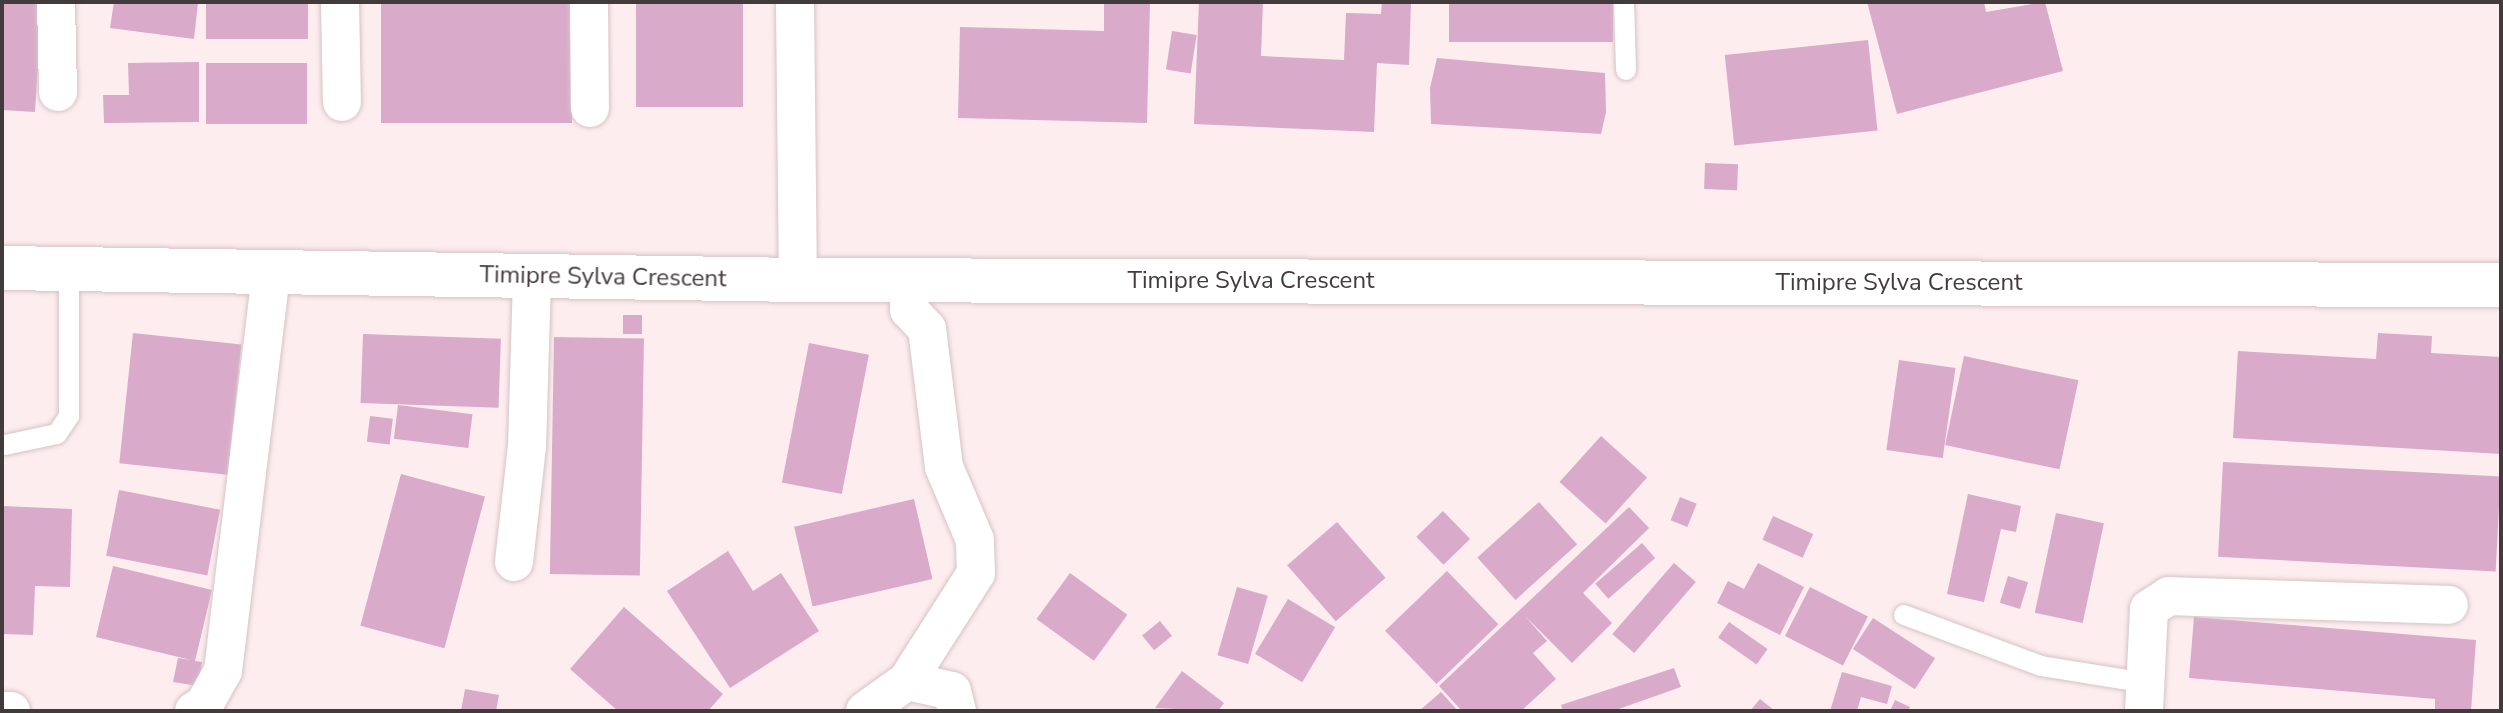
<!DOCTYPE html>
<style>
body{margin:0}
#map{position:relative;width:2503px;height:713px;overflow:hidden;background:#fdedef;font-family:"Nunito Sans",sans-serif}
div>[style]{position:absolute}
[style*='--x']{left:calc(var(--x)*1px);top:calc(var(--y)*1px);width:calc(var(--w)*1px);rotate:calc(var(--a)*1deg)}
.building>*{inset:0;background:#d9aaca;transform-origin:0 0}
.roads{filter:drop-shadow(0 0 2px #d6c3c5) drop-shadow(0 0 2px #d6c3c5)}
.service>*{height:20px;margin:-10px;padding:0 10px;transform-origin:10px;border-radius:10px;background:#fff}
.minor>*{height:38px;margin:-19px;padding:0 19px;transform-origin:19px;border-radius:19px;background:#fff}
.tertiary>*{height:44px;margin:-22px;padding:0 22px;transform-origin:22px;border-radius:22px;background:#fff}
span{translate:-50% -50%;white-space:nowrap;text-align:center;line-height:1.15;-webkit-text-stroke:8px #fff;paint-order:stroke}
.street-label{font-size:24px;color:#423a3b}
.frame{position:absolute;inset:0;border:4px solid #423a3b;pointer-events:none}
</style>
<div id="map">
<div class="building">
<div style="clip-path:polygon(2px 2px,42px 2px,35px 112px,2px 110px)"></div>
<div style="clip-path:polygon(114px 2px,198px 2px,194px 39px,110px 28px)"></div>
<div style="left:206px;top:2px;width:102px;height:37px"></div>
<div style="left:381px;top:2px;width:191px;height:121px"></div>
<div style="left:636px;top:2px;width:107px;height:105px"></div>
<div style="clip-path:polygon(1104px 2px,1150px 2px,1147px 123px,958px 118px,960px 27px,1104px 31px)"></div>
<div style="clip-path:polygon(1199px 2px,1263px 2px,1261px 56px,1344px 60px,1346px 13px,1381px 14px,1382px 2px,1411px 2px,1409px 65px,1377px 63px,1374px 132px,1194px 124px)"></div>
<div style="left:1449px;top:2px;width:164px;height:40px"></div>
<div style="clip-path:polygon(1867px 2px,1984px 2px,1986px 12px,2045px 2px,2063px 71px,1897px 114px)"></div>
<div style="left:1172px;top:31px;width:25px;height:39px;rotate:9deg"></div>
<div style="left:1868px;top:40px;width:91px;height:144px;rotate:84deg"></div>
<div style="clip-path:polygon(1437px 58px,1605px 73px,1606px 112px,1601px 134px,1431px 124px,1430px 88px)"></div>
<div style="clip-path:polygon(199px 62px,199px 122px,104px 123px,103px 95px,129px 95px,128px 63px)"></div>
<div style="left:206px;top:63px;width:101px;height:61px"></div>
<div style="left:1705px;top:163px;width:33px;height:26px;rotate:2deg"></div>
<div style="left:623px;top:315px;width:19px;height:19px"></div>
<div style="left:133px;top:333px;width:109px;height:131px;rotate:6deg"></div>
<div style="clip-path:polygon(2378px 333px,2432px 336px,2431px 353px,2501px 357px,2501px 454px,2233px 438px,2238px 351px,2376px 359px)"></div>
<div style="left:363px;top:334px;width:138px;height:69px;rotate:2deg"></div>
<div style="left:554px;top:337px;width:90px;height:237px;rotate:1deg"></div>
<div style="left:809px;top:343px;width:61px;height:142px;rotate:11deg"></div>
<div style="left:1964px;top:356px;width:117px;height:91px;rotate:12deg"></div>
<div style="left:1899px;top:360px;width:57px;height:91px;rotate:8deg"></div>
<div style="left:398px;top:405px;width:75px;height:34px;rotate:7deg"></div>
<div style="left:370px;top:416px;width:23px;height:26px;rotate:7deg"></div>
<div style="left:1601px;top:436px;width:62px;height:62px;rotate:42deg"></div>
<div style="left:2223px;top:462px;width:278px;height:95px;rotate:3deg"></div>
<div style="left:401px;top:474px;width:87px;height:157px;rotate:15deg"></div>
<div style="left:119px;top:490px;width:103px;height:67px;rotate:11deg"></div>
<div style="clip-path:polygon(1968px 494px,2021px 506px,2016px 532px,2001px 529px,1984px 602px,1947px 594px)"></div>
<div style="left:1680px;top:497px;width:18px;height:25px;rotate:22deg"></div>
<div style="left:914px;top:499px;width:82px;height:123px;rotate:77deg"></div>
<div style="left:1539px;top:502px;width:57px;height:83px;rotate:48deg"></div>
<div style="clip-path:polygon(2px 506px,72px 509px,70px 587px,35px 586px,33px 635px,2px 634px)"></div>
<div style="clip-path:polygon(1629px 507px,1649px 528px,1583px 593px,1612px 623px,1572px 663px,1525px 616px,1547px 641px,1533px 653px,1556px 679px,1521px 711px,1462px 711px,1439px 686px)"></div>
<div style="left:1443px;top:511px;width:39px;height:37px;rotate:46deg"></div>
<div style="left:2056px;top:513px;width:49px;height:102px;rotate:12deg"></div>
<div style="left:1773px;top:516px;width:44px;height:26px;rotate:24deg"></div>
<div style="left:1337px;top:522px;width:74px;height:66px;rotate:49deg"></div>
<div style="left:1642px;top:543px;width:20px;height:62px;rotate:49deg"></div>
<div style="clip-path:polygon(728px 551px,753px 591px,781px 573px,819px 631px,730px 688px,667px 591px)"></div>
<div style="left:1674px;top:563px;width:29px;height:94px;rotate:41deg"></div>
<div style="clip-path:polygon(1758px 563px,1804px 587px,1780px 635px,1717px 603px,1728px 581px,1744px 589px)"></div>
<div style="clip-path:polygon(113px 566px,212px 590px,195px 661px,202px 662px,198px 686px,173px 682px,178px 658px,191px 660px,96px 637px)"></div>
<div style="left:1447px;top:571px;width:74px;height:86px;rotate:46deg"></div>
<div style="left:1070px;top:573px;width:71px;height:57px;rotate:36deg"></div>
<div style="left:2008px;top:576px;width:21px;height:28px;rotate:17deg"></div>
<div style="left:1237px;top:587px;width:32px;height:71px;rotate:16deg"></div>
<div style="left:1810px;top:587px;width:65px;height:55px;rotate:27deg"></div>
<div style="left:1288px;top:599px;width:55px;height:64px;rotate:31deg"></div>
<div style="clip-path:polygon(624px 607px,723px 694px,708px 711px,618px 711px,570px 669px)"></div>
<div style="clip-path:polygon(2194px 617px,2476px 640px,2471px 711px,2435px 711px,2435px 699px,2189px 678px)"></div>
<div style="left:1873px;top:618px;width:74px;height:37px;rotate:33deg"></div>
<div style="left:1160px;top:621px;width:19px;height:23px;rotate:51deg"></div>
<div style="left:1729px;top:622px;width:47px;height:19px;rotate:35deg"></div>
<div style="clip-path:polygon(1674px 668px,1681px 687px,1613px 711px,1563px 711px,1561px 705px)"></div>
<div style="clip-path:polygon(1182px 671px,1224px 703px,1218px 711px,1155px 708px)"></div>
<div style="clip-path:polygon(1842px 672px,1892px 686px,1887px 704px,1861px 697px,1857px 711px,1830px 711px)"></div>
<div style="clip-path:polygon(465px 689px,499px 695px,496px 711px,461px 711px)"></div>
<div style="clip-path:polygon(1441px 692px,1458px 711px,1419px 711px)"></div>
<div style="clip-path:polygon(1760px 699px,1775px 711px,1750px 711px)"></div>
<div style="clip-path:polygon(1895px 700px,1910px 707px,1908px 711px,1890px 711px)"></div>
</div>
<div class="roads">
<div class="service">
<div style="--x:1624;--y:2;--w:68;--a:88.3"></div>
<div style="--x:5;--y:445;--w:53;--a:-11.9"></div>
<div style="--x:57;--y:434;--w:22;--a:-56"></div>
<div style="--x:69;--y:416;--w:147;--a:-90"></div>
<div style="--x:1904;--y:615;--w:146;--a:20.4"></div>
<div style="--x:2041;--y:666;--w:106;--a:9.2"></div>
</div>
<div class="minor">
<div style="--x:56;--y:2;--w:90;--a:88.7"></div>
<div style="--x:340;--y:2;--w:100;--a:88.9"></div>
<div style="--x:589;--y:2;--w:106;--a:89.5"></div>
<div style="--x:795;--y:2;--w:278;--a:89.4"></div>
<div style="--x:514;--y:562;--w:116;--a:-83.6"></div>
<div style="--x:527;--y:447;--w:171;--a:-88.3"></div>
<div style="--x:907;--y:681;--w:128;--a:-57.4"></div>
<div style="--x:976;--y:573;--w:33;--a:-92"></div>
<div style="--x:975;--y:540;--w:79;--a:-113"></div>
<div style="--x:944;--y:467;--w:139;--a:-97"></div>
<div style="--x:927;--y:329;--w:26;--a:-133"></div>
<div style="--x:909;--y:310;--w:29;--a:-90"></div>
<div style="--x:2;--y:711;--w:9;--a:0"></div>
<div style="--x:194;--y:711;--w:12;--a:-31"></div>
<div style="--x:204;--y:705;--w:39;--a:-61"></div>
<div style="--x:223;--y:671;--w:402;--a:-83.1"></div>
<div style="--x:865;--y:711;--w:52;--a:-35.5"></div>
<div style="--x:907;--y:681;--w:46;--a:12.5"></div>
<div style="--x:952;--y:691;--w:21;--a:76"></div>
<div style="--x:2144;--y:711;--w:102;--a:-87.2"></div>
<div style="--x:2149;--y:609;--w:24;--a:-33"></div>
<div style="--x:2169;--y:596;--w:280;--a:1.8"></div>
</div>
<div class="tertiary">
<div style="--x:2;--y:268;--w:796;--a:0.86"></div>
<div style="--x:798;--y:280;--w:1703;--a:0.17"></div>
</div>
</div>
<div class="street-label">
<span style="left:603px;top:277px;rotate:1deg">Timipre Sylva Crescent</span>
<span style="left:1251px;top:281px">Timipre Sylva Crescent</span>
<span style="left:1899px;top:283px">Timipre Sylva Crescent</span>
</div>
<div class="frame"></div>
</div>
